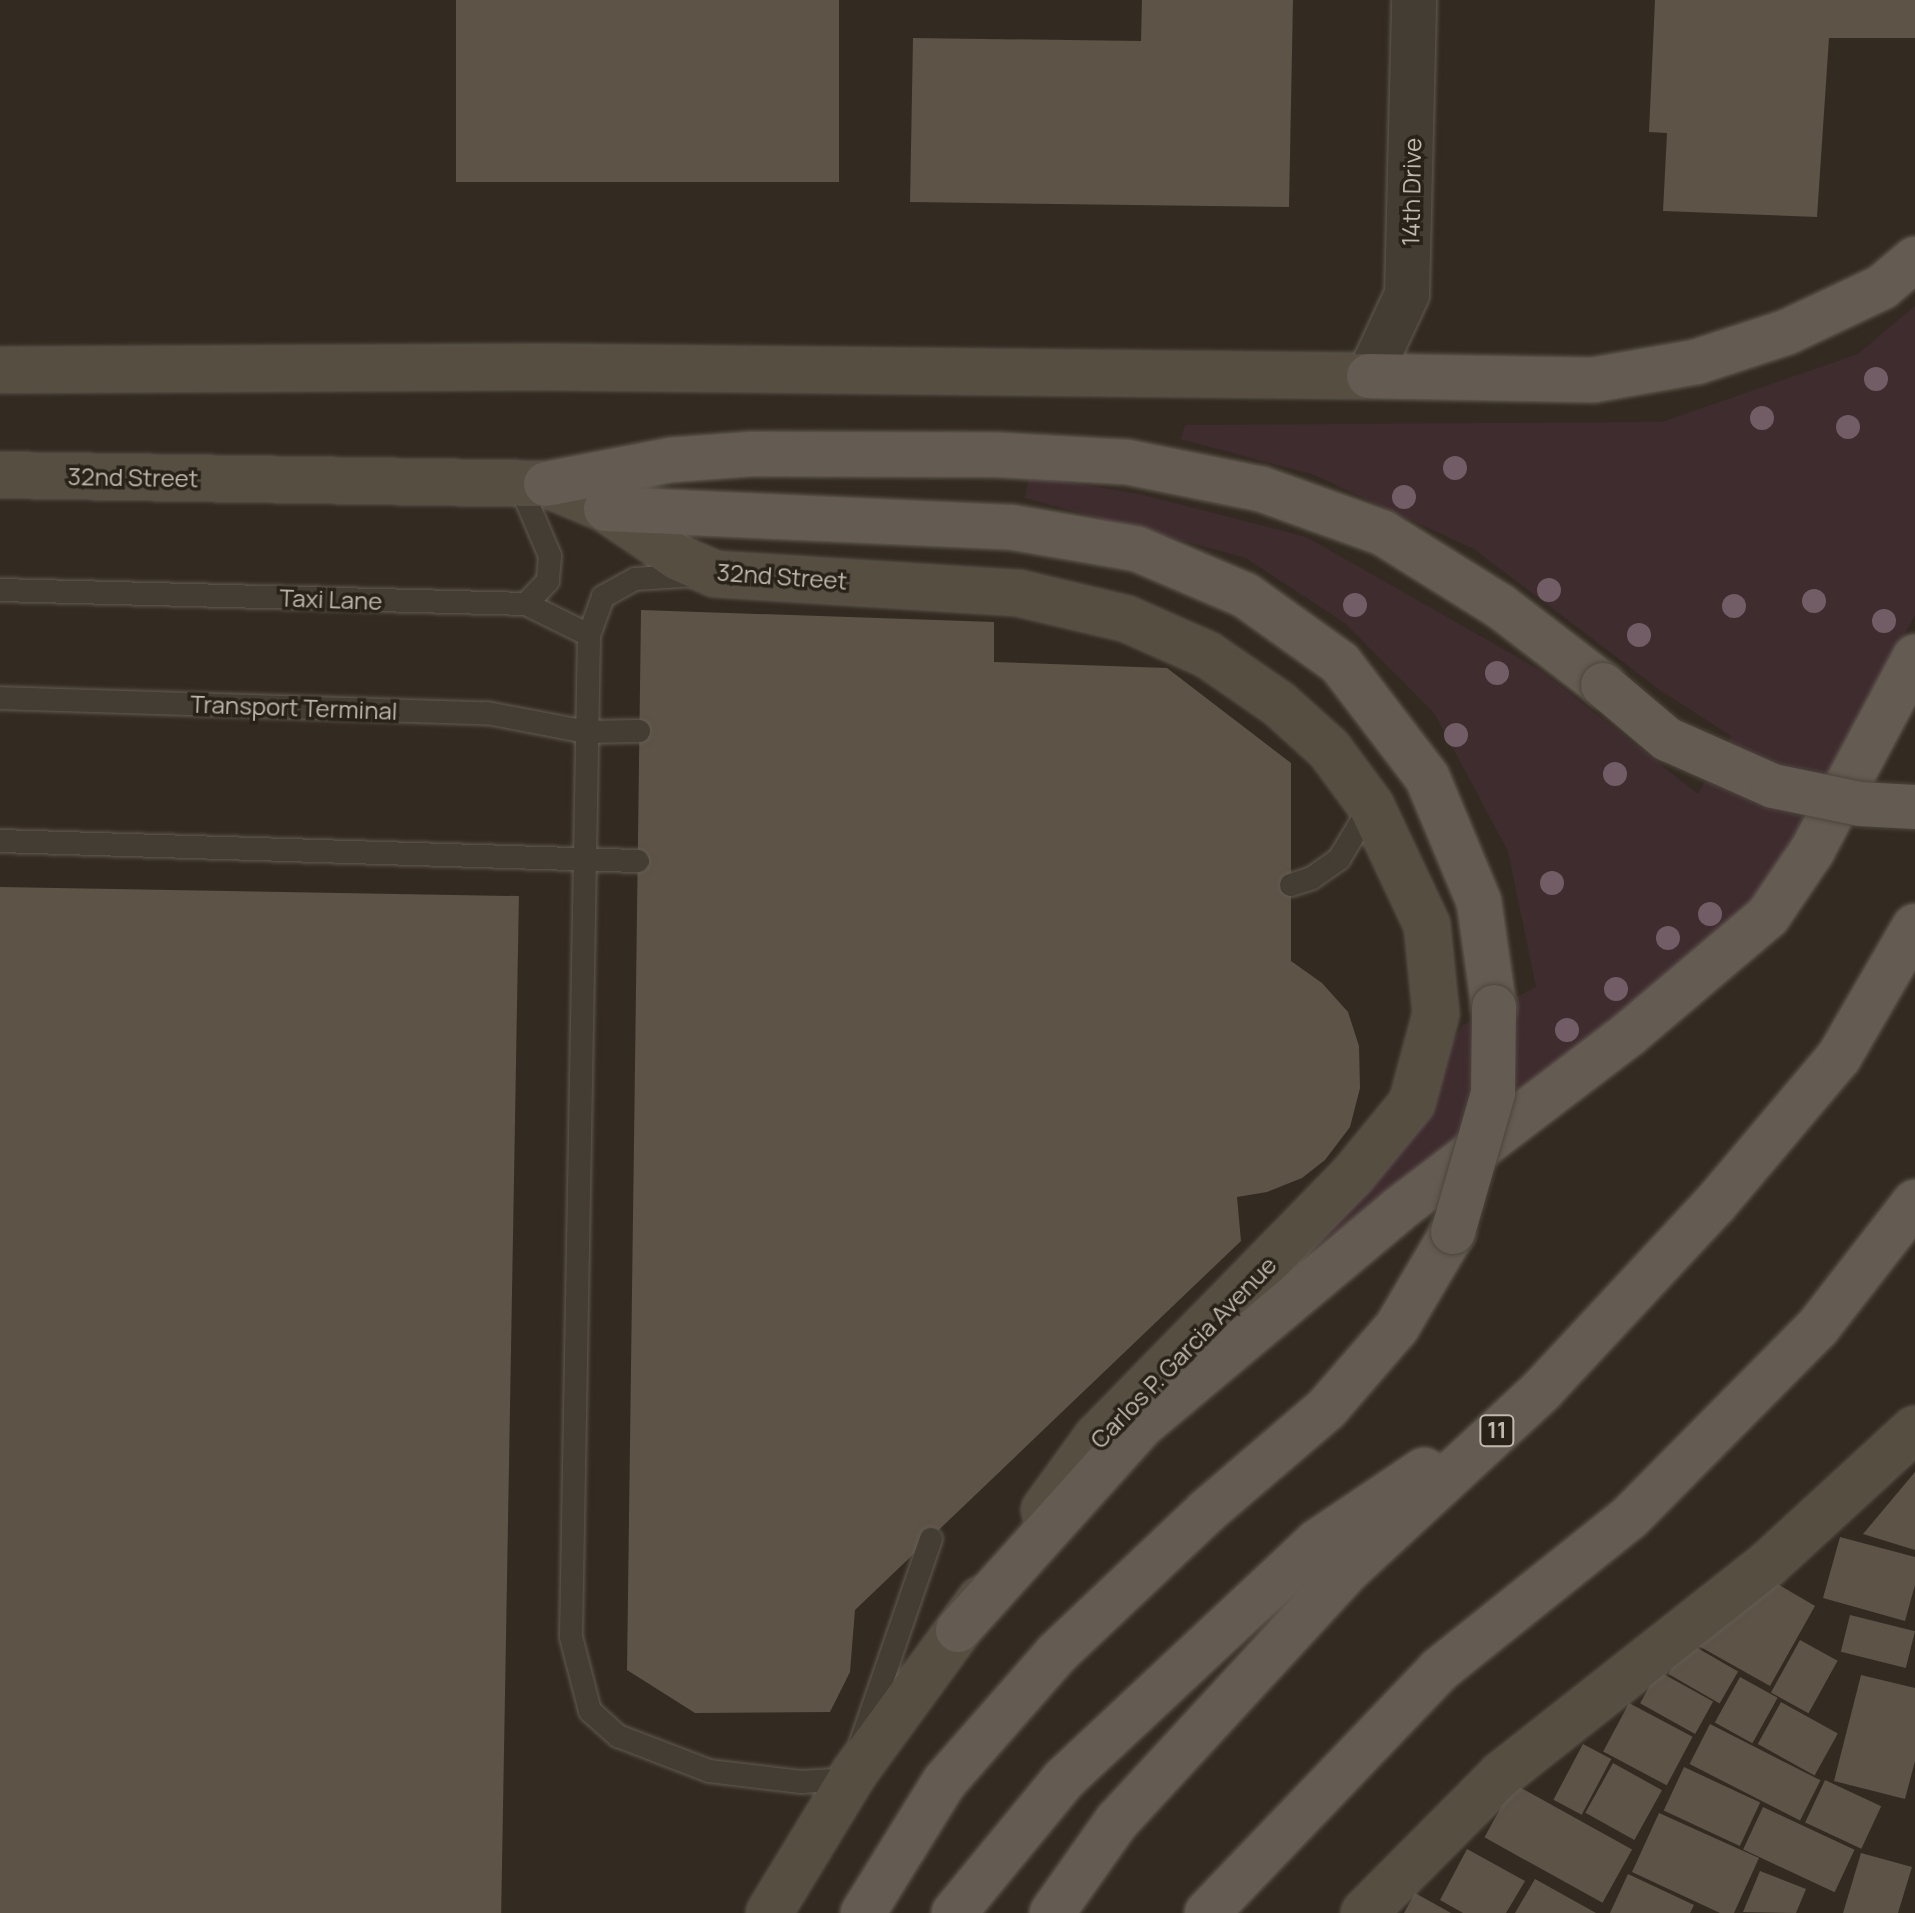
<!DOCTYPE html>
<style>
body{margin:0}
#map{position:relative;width:1915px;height:1913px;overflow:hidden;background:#332b21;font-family:Manrope,sans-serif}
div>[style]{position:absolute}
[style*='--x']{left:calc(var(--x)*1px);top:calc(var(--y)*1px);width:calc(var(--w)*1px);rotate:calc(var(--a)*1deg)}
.green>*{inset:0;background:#3f2c2f}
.building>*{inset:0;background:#5d5347;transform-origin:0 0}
.roads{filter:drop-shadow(0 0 2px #625b51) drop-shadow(0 0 2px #625b51)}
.service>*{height:22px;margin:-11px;padding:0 11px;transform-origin:11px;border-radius:11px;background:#443d34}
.minor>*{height:44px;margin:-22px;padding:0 22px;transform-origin:22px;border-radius:22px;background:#443d34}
.secondary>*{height:44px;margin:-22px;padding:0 22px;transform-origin:22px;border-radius:22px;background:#574e42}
.primary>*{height:44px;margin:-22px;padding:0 22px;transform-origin:22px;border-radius:22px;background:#645c52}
.bridges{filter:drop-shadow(0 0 2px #4d463d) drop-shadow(0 0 2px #4d463d)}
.primary-bridge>*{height:44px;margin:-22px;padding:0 22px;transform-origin:22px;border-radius:22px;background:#645c52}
.trees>*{width:24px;height:24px;margin:-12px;border-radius:50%;background:#725d66}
span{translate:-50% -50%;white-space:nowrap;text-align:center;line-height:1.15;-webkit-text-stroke:7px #282219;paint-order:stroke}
.shield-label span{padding:2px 6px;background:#282219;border:2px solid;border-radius:6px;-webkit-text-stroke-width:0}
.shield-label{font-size:22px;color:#c1b9ae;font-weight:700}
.street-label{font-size:24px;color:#c1b9ae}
</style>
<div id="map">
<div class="green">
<div style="clip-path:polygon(1915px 306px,1915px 615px,1748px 917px,1529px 1093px,1310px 1251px,1299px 1241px,1342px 1200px,1463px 1025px,1536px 987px,1508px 851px,1434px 713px,1346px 624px,1246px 558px,1025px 498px,1029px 476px,1140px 494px,1306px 537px,1540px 670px,1698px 794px,1731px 736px,1660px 690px,1474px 549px,1314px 475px,1181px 439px,1185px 425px,1662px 422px,1858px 354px)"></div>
</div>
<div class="building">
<div style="left:456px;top:0;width:383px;height:182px"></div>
<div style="clip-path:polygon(1142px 0,1293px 0,1289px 207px,910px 202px,913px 38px,1141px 41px)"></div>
<div style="clip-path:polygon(1655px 0,1915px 0,1915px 38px,1829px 38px,1817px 217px,1663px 211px,1667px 133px,1649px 132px)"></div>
<div style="clip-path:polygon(641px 610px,994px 622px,994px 662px,1167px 668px,1291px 763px,1291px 961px,1322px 983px,1348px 1012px,1359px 1046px,1360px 1088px,1350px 1127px,1325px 1160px,1302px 1178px,1267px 1192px,1237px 1197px,1241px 1241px,855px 1610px,850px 1672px,830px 1712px,695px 1713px,627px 1670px)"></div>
<div style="left:0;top:887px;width:519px;height:1026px;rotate:1deg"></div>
<div style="clip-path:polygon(1915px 1472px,1915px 1550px,1863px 1534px)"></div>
<div style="clip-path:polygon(1840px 1537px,1915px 1557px,1915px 1585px,1905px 1621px,1823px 1598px)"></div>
<div style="clip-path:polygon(1776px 1583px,1815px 1606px,1770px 1686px,1697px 1645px)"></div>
<div style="left:1850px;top:1615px;width:67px;height:38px;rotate:14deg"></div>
<div style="left:1800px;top:1640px;width:43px;height:60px;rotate:29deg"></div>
<div style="left:1687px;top:1642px;width:59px;height:37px;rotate:30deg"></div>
<div style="left:1658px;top:1671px;width:63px;height:37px;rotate:29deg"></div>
<div style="clip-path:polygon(1861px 1675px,1915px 1688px,1915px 1761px,1905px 1799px,1834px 1781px)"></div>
<div style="left:1740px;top:1677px;width:43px;height:52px;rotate:29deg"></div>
<div style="left:1781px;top:1702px;width:65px;height:48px;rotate:29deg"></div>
<div style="left:1629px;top:1703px;width:72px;height:55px;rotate:28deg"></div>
<div style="left:1710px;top:1724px;width:124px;height:45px;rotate:27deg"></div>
<div style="left:1583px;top:1744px;width:32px;height:63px;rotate:28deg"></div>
<div style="left:1613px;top:1763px;width:56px;height:57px;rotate:29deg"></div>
<div style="left:1684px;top:1767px;width:84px;height:48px;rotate:25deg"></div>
<div style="left:1825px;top:1780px;width:62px;height:47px;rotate:25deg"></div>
<div style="left:1514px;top:1784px;width:135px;height:61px;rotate:29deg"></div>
<div style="left:1763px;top:1807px;width:101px;height:47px;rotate:25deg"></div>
<div style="clip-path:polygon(1659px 1813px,1759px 1858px,1734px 1913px,1720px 1913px,1632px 1872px)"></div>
<div style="clip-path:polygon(1467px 1849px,1525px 1881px,1506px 1913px,1463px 1913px,1440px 1900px)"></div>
<div style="clip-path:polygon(1861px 1853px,1912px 1867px,1898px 1913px,1843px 1913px)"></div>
<div style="clip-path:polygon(1760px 1871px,1806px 1889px,1796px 1913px,1743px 1912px)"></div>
<div style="clip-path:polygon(1628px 1874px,1694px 1905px,1690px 1913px,1610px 1913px)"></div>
<div style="clip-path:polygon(1535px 1879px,1596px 1913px,1515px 1913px)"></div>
<div style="clip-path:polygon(1415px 1893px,1451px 1913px,1404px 1913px)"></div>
</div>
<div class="roads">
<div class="service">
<div style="--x:519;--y:483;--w:79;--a:67"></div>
<div style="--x:550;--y:556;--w:25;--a:95"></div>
<div style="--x:548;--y:581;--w:32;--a:134"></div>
<div style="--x:697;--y:575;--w:62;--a:176.3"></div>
<div style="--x:635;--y:579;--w:37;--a:151"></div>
<div style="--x:603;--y:597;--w:40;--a:110.2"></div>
<div style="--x:589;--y:635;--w:1002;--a:91.03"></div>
<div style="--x:571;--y:1637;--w:76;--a:75.6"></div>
<div style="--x:590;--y:1711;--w:38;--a:42"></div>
<div style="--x:618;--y:1736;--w:97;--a:21"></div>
<div style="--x:709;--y:1771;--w:93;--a:6.8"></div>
<div style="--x:801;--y:1782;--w:49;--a:-3.5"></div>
<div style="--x:0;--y:590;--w:526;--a:1.52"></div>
<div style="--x:526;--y:604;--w:70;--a:26.2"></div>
<div style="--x:0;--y:698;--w:487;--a:1.8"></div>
<div style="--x:487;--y:713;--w:102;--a:10.8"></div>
<div style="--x:587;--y:732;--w:52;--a:-1.1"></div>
<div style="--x:0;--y:841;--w:638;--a:1.8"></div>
<div style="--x:1291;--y:885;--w:22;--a:-18"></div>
<div style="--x:1312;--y:878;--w:33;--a:-35"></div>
<div style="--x:1339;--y:859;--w:62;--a:-58.9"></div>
<div style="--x:860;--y:1745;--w:218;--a:-71"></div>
</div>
<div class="minor">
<div style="--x:1369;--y:376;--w:90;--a:-65.1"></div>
<div style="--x:1407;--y:294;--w:294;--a:-88.6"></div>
</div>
<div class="secondary">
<div style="--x:0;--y:370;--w:548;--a:-0.31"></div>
<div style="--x:548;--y:367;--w:821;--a:0.63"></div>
<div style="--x:0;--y:475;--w:546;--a:0.94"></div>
<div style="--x:546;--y:484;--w:65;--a:22.6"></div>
<div style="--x:606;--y:509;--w:87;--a:34.2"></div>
<div style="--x:678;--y:558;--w:40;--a:23.4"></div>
<div style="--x:715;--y:574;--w:304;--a:3.6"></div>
<div style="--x:1018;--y:593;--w:112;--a:13.4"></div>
<div style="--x:1127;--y:619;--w:89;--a:24"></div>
<div style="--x:1208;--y:655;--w:86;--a:34.6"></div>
<div style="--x:1279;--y:704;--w:67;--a:42"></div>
<div style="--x:1329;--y:749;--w:71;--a:53.6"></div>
<div style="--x:1371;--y:806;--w:132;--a:64.8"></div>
<div style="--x:1427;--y:925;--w:89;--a:84.2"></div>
<div style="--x:1436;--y:1014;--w:92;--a:105.1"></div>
<div style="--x:1412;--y:1103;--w:94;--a:129.4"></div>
<div style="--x:1352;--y:1176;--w:365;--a:134.3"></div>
<div style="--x:1097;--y:1437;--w:90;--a:126"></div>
<div style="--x:769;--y:1913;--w:164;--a:-58.7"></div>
<div style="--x:854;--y:1773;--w:215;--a:-53.9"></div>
<div style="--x:1364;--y:1913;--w:194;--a:-45.2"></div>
<div style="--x:1501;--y:1775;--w:339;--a:-38.3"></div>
<div style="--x:1767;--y:1565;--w:201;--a:-42.6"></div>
</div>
<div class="primary">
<div style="--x:1369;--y:376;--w:224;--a:1"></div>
<div style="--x:1593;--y:380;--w:105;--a:-9.9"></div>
<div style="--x:1696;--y:362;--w:96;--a:-18.2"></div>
<div style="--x:1787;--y:332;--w:105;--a:-25.3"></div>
<div style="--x:1882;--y:287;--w:43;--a:-40.3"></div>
<div style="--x:546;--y:484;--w:127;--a:-10.9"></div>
<div style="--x:671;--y:460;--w:79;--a:-4.3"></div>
<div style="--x:750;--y:454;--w:250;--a:0.2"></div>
<div style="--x:1000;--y:455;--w:127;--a:3.2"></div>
<div style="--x:1127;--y:462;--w:137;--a:11.4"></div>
<div style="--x:1261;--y:489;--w:130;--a:19.8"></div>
<div style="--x:1383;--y:533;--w:138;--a:32"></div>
<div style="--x:1500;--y:606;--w:130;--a:37.5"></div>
<div style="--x:606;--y:509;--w:404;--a:2.6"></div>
<div style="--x:1010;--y:527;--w:129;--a:9.8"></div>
<div style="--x:1137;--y:549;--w:117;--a:23.1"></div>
<div style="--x:1245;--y:595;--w:117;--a:35.6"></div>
<div style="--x:1340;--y:663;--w:143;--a:52.7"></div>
<div style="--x:1427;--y:777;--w:135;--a:67.4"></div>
<div style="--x:1479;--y:902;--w:106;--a:81.9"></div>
<div style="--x:958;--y:1630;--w:275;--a:-48.1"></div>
<div style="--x:1142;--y:1425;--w:334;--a:-40"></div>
<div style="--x:1398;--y:1210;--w:290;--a:-37.3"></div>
<div style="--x:1629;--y:1034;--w:182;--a:-40.3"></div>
<div style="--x:1768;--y:916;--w:78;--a:-55.9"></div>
<div style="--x:1812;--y:851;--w:220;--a:-62"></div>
<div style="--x:863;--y:1913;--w:155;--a:-58.2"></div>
<div style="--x:945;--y:1781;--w:169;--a:-48.8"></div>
<div style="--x:1056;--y:1654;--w:208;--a:-43.4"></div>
<div style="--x:1207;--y:1511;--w:158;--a:-40.6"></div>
<div style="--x:1327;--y:1408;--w:107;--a:-49.2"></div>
<div style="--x:1397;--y:1327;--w:110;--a:-59.5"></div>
<div style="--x:954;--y:1913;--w:173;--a:-50.6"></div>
<div style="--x:1064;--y:1779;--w:347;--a:-43.1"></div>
<div style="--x:1317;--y:1542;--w:129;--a:-33.9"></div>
<div style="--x:1052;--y:1913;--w:113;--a:-54.8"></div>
<div style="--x:1117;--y:1821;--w:344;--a:-47.4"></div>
<div style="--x:1350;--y:1568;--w:262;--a:-42.8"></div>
<div style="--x:1542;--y:1390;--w:254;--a:-47.1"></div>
<div style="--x:1715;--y:1204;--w:192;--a:-49.9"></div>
<div style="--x:1839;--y:1057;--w:151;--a:-59.9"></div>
<div style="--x:1207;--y:1913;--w:336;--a:-46.3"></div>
<div style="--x:1439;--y:1670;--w:243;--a:-38.7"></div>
<div style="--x:1629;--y:1518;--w:269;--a:-45.3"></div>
<div style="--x:1818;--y:1327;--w:158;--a:-52.2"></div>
</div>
</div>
<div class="bridges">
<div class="primary-bridge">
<div style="--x:1603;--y:685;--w:84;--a:40.2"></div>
<div style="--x:1667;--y:739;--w:116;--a:23.9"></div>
<div style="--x:1773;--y:786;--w:89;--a:11.7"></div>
<div style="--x:1860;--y:804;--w:55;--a:3.1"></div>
<div style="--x:1453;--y:1232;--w:145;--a:-73.9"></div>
<div style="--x:1493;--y:1093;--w:86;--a:-89.3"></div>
</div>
</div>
<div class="trees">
<div style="left:1876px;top:379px"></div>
<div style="left:1762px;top:418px"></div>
<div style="left:1848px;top:427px"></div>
<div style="left:1455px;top:468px"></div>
<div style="left:1404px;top:497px"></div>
<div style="left:1549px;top:590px"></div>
<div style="left:1814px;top:601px"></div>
<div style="left:1355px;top:605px"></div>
<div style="left:1734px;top:606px"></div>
<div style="left:1884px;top:621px"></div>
<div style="left:1639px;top:635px"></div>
<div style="left:1497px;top:673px"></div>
<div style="left:1456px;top:735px"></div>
<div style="left:1615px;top:774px"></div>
<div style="left:1552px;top:883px"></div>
<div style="left:1710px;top:914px"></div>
<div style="left:1668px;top:938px"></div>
<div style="left:1616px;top:989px"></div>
<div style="left:1567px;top:1030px"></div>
</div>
<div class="shield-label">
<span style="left:1497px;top:1431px">11</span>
</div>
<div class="street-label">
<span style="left:1411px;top:192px;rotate:-89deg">14th Drive</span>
<span style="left:133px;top:477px;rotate:1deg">32nd Street</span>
<span style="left:782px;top:576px;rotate:4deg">32nd Street</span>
<span style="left:331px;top:599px;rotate:2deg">Taxi Lane</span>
<span style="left:294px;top:707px;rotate:2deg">Transport Terminal</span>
<span style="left:1183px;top:1352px;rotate:-46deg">Carlos P. Garcia Avenue</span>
</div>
</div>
